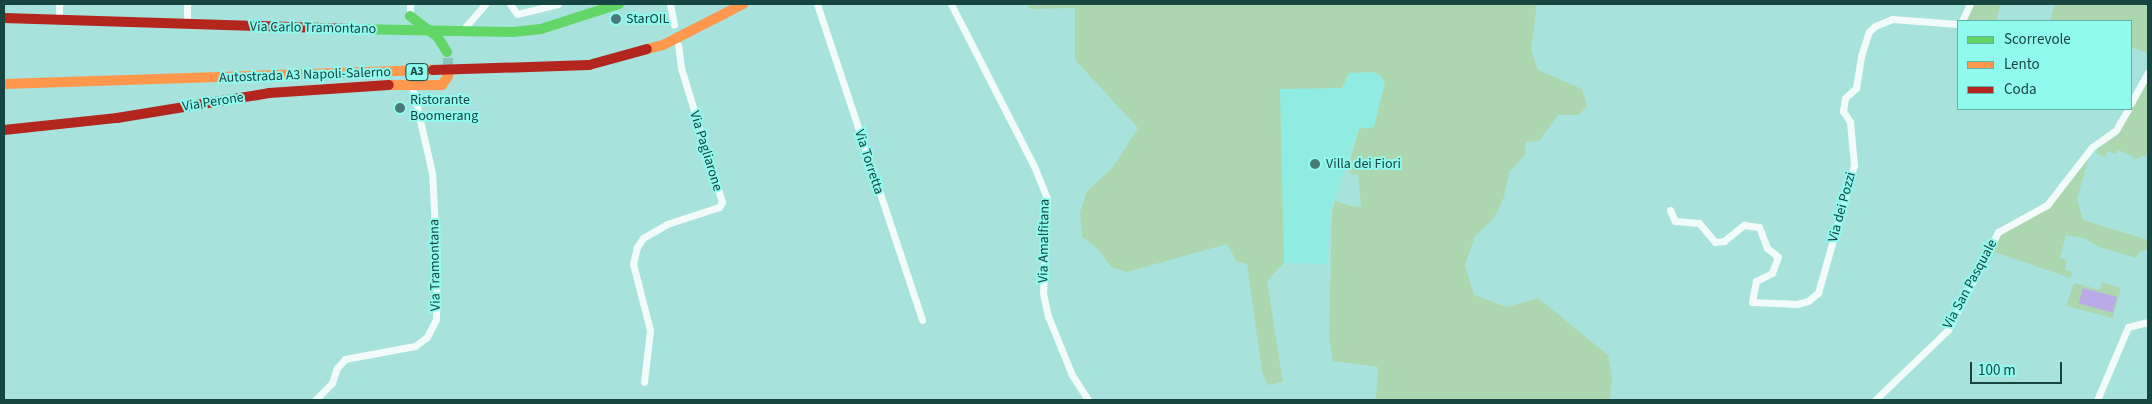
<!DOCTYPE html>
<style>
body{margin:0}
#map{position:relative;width:2152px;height:404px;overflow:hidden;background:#a8e2dc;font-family:"Source Sans 3",sans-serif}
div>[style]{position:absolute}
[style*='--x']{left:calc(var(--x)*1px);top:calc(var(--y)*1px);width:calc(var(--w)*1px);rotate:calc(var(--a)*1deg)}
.built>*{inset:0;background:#90ece3}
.green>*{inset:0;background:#acd7ae}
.water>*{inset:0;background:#baaae8;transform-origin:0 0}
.secondary-tunnel>*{height:10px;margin-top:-5px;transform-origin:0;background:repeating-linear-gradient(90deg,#8bc3bd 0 10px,transparent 0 15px)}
.street>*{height:7px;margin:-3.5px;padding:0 3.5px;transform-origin:3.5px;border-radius:3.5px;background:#f2fbfa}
.fast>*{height:10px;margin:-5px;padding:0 5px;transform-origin:5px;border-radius:5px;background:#63d668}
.slow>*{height:10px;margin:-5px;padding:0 5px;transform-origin:5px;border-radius:5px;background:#ff974d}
.jam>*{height:10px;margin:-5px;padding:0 5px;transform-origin:5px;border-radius:5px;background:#b3261e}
.dots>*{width:14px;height:14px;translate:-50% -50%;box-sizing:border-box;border:2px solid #90faef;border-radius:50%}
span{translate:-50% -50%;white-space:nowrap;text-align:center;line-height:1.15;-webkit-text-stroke:4px #90faef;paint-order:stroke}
.shield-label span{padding:1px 4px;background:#90faef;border:1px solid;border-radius:4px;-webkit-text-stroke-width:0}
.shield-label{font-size:12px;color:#174541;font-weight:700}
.poi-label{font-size:14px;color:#174541}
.left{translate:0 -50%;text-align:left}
.street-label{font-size:14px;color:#174541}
.frame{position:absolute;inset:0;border:5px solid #174541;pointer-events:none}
.legend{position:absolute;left:1957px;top:20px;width:175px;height:90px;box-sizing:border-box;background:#90faef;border:1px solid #60b2a9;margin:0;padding:6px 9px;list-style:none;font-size:15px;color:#174541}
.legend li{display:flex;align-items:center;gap:10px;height:25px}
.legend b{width:25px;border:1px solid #60b2a9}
.scale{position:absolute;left:1970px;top:362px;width:92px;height:22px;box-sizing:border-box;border:2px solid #174541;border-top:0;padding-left:6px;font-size:15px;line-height:18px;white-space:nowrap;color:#174541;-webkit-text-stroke:4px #90faef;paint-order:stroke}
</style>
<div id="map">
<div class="built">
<div style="clip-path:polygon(1373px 72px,1380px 75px,1385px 83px,1374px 128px,1359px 129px,1331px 207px,1327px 264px,1284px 263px,1280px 88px,1341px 88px,1349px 73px)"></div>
</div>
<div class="green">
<div style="clip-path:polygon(1025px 4px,1537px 4px,1531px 49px,1538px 70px,1582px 89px,1587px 106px,1579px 115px,1558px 115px,1539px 141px,1526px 142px,1525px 155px,1509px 172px,1504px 197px,1494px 218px,1475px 236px,1465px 265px,1474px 295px,1507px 307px,1538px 298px,1608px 355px,1612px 377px,1610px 400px,1376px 400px,1378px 367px,1333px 361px,1329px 337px,1332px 212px,1335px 201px,1355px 207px,1361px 205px,1358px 174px,1353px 175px,1348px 169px,1359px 129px,1374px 127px,1385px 83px,1380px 75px,1373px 72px,1349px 73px,1342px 88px,1280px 89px,1284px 263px,1267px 281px,1283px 382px,1268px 385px,1262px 372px,1247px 264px,1237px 262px,1227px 244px,1127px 272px,1111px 267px,1098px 249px,1082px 237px,1080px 213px,1087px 191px,1113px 167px,1138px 128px,1075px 60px,1075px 8px,1031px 9px)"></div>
<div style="clip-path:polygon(1973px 4px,2001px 4px,1996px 21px,1964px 21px)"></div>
<div style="clip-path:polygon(2055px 4px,2148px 4px,2148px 53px,2131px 47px,2131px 21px,2050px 21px)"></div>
<div style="clip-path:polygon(2148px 78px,2148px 154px,2133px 160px,2133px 156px,2118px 150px,2116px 154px,2108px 151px,2105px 157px,2097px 154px,2097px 149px,2118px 135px)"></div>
<div style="clip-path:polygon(2089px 156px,2077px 199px,2083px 220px,2148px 240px,2148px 250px,2140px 251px,2136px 258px,2099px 247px,2084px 238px,2066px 235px,2060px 258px,2067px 260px,2065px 270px,2072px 272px,2071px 278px,1991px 251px,2001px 234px,2053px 204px)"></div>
<div style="clip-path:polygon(2102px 282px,2121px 288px,2113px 318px,2066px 306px,2074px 283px,2100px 290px)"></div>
</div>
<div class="water">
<div style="left:2083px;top:288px;width:35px;height:16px;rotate:15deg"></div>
</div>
<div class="secondary-tunnel">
<div style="--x:448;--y:58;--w:17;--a:90"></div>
</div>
<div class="street">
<div style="--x:59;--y:4;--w:16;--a:90"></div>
<div style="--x:410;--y:4;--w:12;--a:90"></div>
<div style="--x:510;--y:4;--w:12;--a:55"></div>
<div style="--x:517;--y:14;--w:42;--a:-13.7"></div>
<div style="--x:670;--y:4;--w:21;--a:79"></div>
<div style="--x:817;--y:4;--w:333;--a:71.6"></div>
<div style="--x:951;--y:4;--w:182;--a:62.9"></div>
<div style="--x:1034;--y:166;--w:35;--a:68"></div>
<div style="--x:1047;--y:199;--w:94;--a:92.4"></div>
<div style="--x:1043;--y:293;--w:24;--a:78"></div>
<div style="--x:1048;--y:316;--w:64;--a:67.9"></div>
<div style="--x:1072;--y:375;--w:30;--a:57"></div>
<div style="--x:1962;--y:21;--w:19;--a:-65"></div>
<div style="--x:187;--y:25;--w:21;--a:-90"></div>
<div style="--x:461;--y:32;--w:37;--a:-49"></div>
<div style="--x:2131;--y:103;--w:35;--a:-61"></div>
<div style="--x:1670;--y:210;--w:12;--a:66"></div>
<div style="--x:1675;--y:221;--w:24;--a:5"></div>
<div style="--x:1699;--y:223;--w:25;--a:50"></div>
<div style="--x:1715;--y:242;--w:9;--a:-6"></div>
<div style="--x:1724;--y:241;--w:26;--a:-39"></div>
<div style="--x:1744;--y:225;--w:15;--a:8"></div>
<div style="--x:1759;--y:227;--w:22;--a:69"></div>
<div style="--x:1767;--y:248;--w:14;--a:39"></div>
<div style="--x:1778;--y:257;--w:17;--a:111"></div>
<div style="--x:1772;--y:273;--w:18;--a:153"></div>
<div style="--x:1756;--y:281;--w:21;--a:101"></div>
<div style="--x:1752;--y:302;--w:45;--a:2.5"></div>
<div style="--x:1797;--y:304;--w:11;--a:-15"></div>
<div style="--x:1808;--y:301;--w:13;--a:-39"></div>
<div style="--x:1818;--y:293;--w:133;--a:-74.3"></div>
<div style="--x:1854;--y:165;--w:43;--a:-95.3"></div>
<div style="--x:1850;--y:122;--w:13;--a:-122"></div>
<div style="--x:1843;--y:111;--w:13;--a:-81"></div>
<div style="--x:1845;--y:98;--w:15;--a:-42"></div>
<div style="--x:1856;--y:88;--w:32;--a:-81"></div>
<div style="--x:1861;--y:56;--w:25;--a:-72"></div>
<div style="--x:1869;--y:32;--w:8;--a:-45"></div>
<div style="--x:1875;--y:26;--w:18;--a:-22"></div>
<div style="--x:1892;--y:19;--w:66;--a:4.3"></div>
<div style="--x:644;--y:382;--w:52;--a:-83.4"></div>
<div style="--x:650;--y:330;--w:68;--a:-104.4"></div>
<div style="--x:633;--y:264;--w:17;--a:-77"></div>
<div style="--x:637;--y:247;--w:11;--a:-56"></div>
<div style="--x:643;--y:238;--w:28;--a:-30"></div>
<div style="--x:667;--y:224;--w:55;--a:-18.1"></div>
<div style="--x:719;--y:207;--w:6;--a:-59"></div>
<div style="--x:722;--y:202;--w:140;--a:-107"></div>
<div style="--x:681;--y:68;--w:23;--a:-97"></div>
<div style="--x:315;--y:400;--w:24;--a:-45"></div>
<div style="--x:332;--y:383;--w:16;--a:-72"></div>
<div style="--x:337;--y:368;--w:12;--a:-48"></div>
<div style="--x:345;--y:359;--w:71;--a:-10.5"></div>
<div style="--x:415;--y:346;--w:15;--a:-37"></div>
<div style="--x:427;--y:337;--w:20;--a:-63"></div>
<div style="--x:436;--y:319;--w:55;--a:-89"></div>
<div style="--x:437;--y:264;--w:91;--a:-93.1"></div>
<div style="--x:432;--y:173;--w:90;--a:-102.8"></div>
<div style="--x:1875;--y:400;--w:101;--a:-43.8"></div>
<div style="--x:1948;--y:330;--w:110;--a:-63"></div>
<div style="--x:1998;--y:232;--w:56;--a:-28.9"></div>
<div style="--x:2047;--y:205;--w:73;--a:-52.2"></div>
<div style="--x:2092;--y:147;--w:29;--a:-35"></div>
<div style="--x:2116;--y:130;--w:24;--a:-60"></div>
<div style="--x:2097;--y:400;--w:79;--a:-67"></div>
<div style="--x:2128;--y:327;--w:21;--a:-14"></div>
</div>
<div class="fast">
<div style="--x:410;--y:16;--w:34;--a:37"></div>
<div style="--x:437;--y:36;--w:19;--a:58"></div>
<div style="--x:352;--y:29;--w:161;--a:1.1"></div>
<div style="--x:513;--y:32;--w:28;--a:-6"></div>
<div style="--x:541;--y:29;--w:82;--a:-17.8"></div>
</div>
<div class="slow">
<div style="--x:647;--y:49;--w:16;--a:-14"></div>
<div style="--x:663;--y:45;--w:90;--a:-27.1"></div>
<div style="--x:4;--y:84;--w:429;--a:-1.9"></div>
<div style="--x:389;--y:85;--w:53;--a:0"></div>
<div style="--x:442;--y:85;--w:11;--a:-56"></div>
</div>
<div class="jam">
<div style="--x:4;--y:18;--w:348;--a:1.8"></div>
<div style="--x:433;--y:70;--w:156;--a:-1.8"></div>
<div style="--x:589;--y:65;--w:60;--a:-15.4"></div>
<div style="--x:4;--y:130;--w:114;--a:-6.1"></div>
<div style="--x:117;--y:118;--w:154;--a:-9.3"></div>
<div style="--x:269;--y:93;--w:120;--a:-3.8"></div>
</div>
<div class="dots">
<div style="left:616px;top:19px;background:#4a7c77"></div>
<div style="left:400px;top:108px;background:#4a7c77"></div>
<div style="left:1315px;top:164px;background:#4a7c77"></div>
</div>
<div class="shield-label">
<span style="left:417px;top:72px">A3</span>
</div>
<div class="poi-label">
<span class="left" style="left:626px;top:19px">StarOIL</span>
<span class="left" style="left:410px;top:108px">Ristorante<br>Boomerang</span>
<span class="left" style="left:1326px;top:164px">Villa dei Fiori</span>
</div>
<div class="street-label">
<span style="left:313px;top:28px;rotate:1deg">Via Carlo Tramontano</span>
<span style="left:305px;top:75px;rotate:-2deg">Autostrada A3 Napoli-Salerno</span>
<span style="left:213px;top:102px;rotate:-9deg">Via Perone</span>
<span style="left:706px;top:151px;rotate:73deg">Via Pagliarone</span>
<span style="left:869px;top:162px;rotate:72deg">Via Torretta</span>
<span style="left:1842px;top:207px;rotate:-75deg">Via dei Pozzi</span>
<span style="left:1044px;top:241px;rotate:-89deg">Via Amalfitana</span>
<span style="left:435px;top:265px;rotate:-91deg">Via Tramontana</span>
<span style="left:1970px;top:284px;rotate:-62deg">Via San Pasquale</span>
</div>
<div class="frame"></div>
<ul class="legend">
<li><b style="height:6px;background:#63d668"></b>Scorrevole</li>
<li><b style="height:6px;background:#ff974d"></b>Lento</li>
<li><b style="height:6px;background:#b3261e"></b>Coda</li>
</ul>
<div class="scale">100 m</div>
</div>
